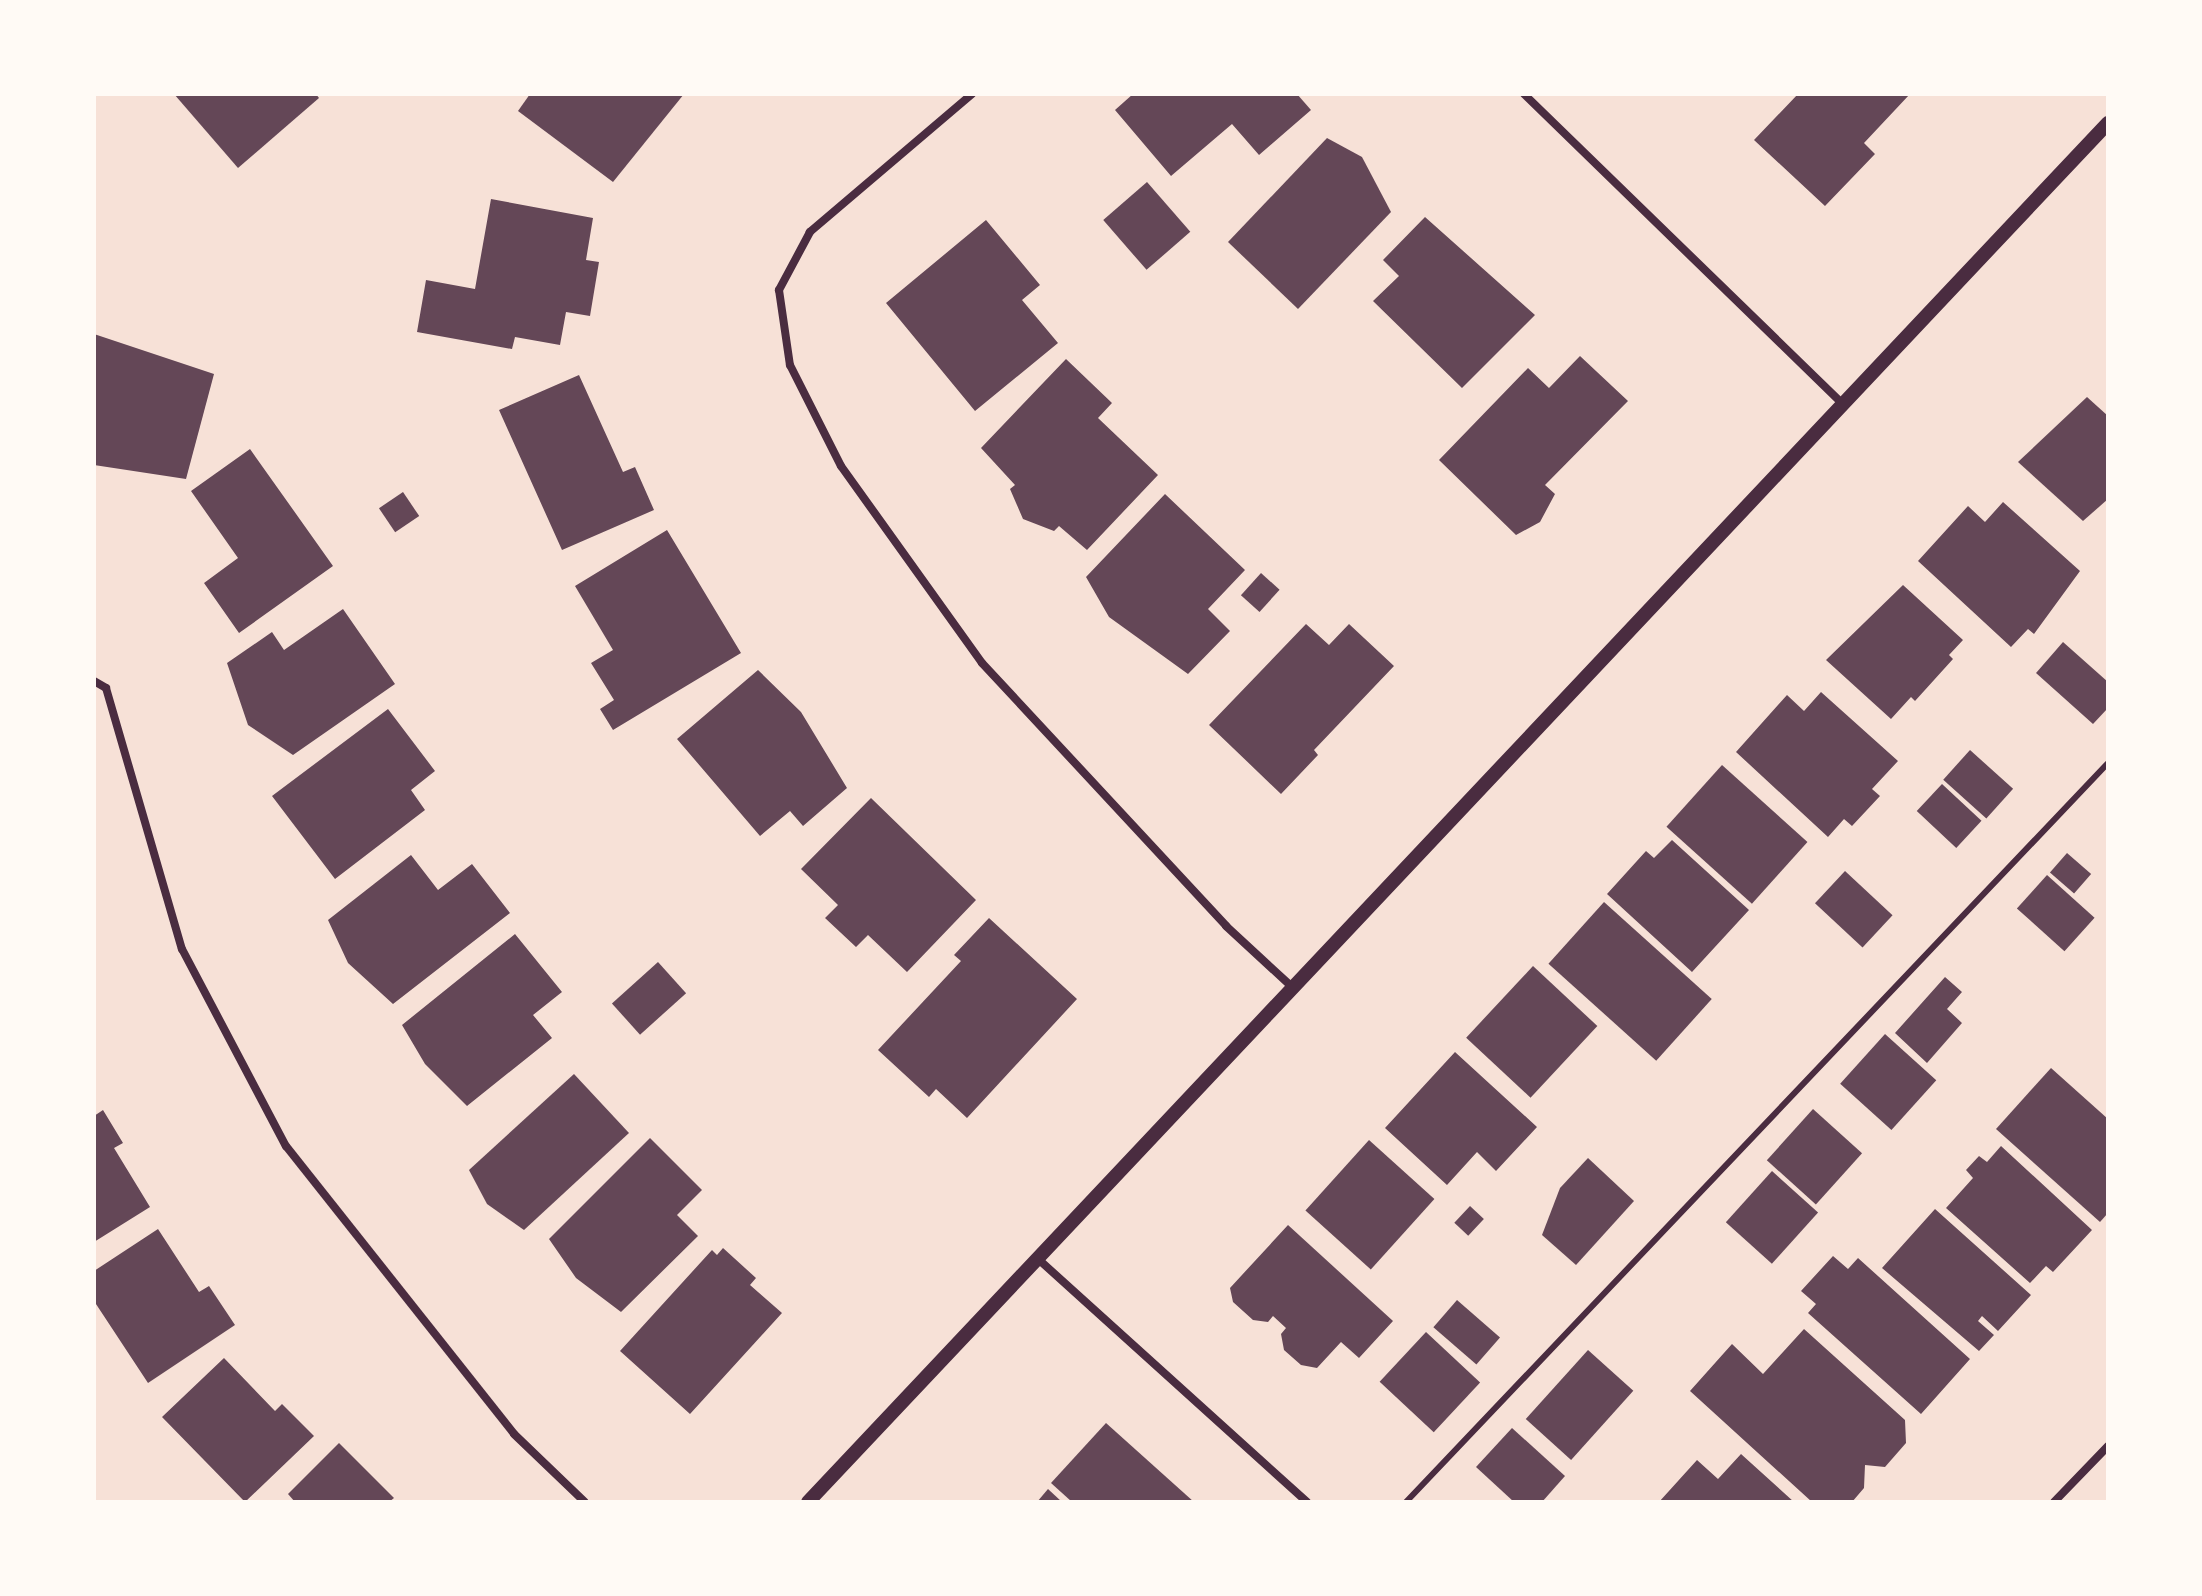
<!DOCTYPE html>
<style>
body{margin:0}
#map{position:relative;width:2202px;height:1596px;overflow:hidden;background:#f7e1d7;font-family:Commissioner,sans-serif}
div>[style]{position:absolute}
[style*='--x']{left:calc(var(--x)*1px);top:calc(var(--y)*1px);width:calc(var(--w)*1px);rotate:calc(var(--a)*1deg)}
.building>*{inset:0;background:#644757;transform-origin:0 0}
.service>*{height:6px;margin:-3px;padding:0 3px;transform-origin:3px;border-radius:3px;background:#4a2c40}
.minor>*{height:8px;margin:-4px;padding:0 4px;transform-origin:4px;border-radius:4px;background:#4a2c40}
.tertiary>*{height:14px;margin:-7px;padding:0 7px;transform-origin:7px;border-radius:7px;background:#4a2c40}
span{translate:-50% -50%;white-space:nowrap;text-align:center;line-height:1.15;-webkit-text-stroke:7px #fffaf5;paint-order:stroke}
.frame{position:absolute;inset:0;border:96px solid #fffaf5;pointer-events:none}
</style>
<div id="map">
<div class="building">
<div style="clip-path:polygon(174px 94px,316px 94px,319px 98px,238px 168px)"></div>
<div style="clip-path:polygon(530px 94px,684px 94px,613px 182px,518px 111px)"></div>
<div style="clip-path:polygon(1133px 94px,1297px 94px,1311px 110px,1259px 155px,1232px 124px,1171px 176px,1115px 110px)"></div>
<div style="clip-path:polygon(1798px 94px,1910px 94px,1864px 143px,1875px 154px,1825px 206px,1754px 140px)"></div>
<div style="clip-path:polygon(1327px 138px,1362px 157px,1391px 212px,1298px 309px,1228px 242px)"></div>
<div style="left:1147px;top:182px;width:66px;height:58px;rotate:49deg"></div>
<div style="clip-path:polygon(491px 199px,593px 218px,586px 260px,599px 262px,590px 316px,566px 312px,560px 345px,515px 337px,512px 349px,417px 332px,426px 280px,475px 289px)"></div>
<div style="clip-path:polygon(1425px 217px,1535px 315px,1462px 388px,1373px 301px,1399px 276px,1383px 260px)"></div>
<div style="clip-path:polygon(986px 220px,1040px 285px,1022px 300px,1058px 343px,975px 411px,886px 303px)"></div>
<div style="clip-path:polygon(94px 334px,214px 374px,186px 479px,94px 465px)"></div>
<div style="clip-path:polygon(1580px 356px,1628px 401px,1545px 485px,1555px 494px,1540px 522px,1516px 535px,1439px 460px,1528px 368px,1549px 388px)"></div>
<div style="clip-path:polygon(1066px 359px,1112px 403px,1098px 418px,1158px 475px,1087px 550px,1059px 526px,1054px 531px,1023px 519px,1010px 489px,1015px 485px,981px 448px)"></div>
<div style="clip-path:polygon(579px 375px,623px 472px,635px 467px,654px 510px,562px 550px,499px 410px)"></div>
<div style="clip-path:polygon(2087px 397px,2108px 416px,2108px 499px,2083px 521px,2018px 462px)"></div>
<div style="clip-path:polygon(250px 449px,333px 566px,239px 633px,204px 583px,238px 558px,191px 491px)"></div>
<div style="left:403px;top:492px;width:29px;height:29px;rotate:56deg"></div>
<div style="clip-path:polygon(1165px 494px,1245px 570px,1208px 609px,1230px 631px,1188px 674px,1109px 617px,1086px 577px)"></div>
<div style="clip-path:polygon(2003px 502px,2080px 571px,2034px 634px,2028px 629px,2011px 647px,1918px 561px,1968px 506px,1985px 522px)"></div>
<div style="clip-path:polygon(667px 530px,741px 653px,613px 730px,600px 709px,614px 700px,591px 663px,613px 650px,575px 586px)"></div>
<div style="left:1261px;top:573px;width:25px;height:30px;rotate:42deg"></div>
<div style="clip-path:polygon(1903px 585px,1963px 640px,1949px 655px,1953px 659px,1915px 701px,1911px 697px,1891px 719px,1826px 660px)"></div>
<div style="clip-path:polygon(343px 609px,395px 684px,293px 755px,248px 725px,227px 663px,272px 632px,284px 650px)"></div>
<div style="clip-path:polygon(1306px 624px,1329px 645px,1349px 624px,1394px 666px,1314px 750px,1318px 755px,1281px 794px,1209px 725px)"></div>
<div style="clip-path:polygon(2063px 642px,2108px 682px,2108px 708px,2093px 724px,2036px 673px)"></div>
<div style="clip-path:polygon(758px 670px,801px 712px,847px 788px,803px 826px,790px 811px,760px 836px,677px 739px)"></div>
<div style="clip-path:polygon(1821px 692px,1898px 761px,1872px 789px,1880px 796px,1852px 826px,1844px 819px,1828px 837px,1736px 752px,1787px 695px,1804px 711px)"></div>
<div style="clip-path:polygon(388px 709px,435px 771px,411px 790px,425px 810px,335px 879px,272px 796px)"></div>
<div style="left:1970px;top:750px;width:58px;height:40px;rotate:42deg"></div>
<div style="left:1722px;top:765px;width:115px;height:83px;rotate:42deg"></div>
<div style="left:1942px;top:784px;width:54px;height:37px;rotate:43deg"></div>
<div style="clip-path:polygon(871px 798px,976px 900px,907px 972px,868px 935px,856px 947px,825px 918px,838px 905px,801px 869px)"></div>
<div style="clip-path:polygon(1672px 840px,1749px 910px,1692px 972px,1607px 894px,1646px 851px,1654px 858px)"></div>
<div style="left:2067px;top:853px;width:32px;height:26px;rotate:41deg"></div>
<div style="clip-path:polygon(411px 855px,438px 890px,472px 864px,510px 913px,393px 1004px,348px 963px,328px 920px)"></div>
<div style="left:1845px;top:871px;width:65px;height:44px;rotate:43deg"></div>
<div style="left:2047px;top:875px;width:64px;height:45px;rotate:42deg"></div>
<div style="left:1604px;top:902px;width:145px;height:83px;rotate:42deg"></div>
<div style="clip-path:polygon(989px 918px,1077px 999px,967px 1118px,936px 1089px,929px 1097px,878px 1050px,961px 961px,954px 955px)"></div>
<div style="clip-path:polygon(515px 934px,562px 992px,533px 1015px,552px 1038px,467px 1106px,425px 1064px,402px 1025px)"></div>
<div style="left:658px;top:962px;width:42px;height:62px;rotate:48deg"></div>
<div style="left:1533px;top:966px;width:88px;height:98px;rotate:43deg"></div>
<div style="clip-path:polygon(1945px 977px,1962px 992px,1947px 1009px,1962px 1023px,1927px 1063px,1895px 1033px)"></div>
<div style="left:1885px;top:1034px;width:69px;height:67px;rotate:42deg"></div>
<div style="clip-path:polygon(1455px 1052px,1537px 1127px,1496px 1171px,1477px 1152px,1447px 1185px,1385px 1128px)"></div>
<div style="clip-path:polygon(2051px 1068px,2108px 1119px,2108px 1213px,2100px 1222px,1996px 1129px)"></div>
<div style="clip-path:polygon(574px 1074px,629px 1133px,524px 1230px,487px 1204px,469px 1170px)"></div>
<div style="left:1813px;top:1109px;width:66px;height:69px;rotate:42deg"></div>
<div style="clip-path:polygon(103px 1110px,123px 1143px,114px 1148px,150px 1207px,94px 1242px,94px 1116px)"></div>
<div style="clip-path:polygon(650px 1138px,702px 1190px,677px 1215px,698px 1236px,621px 1312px,576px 1278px,549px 1239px)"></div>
<div style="left:1369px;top:1140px;width:88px;height:95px;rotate:42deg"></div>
<div style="clip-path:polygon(2001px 1146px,2092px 1230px,2053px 1272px,2046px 1266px,2030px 1283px,1946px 1208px,1973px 1178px,1966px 1170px,1979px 1156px,1987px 1162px)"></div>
<div style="clip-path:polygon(1588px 1158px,1634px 1201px,1576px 1265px,1542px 1235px,1560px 1188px)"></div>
<div style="left:1772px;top:1171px;width:62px;height:69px;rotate:42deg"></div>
<div style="left:1470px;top:1206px;width:19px;height:23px;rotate:43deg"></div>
<div style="clip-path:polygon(1935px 1209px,2031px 1295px,1998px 1331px,1982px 1316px,1978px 1321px,1994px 1335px,1979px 1351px,1882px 1268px)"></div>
<div style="clip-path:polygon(1288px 1225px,1393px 1321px,1359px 1358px,1341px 1342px,1317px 1368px,1301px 1365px,1284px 1350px,1281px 1334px,1286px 1328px,1273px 1316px,1268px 1322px,1253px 1320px,1233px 1302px,1230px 1288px)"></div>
<div style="clip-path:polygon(158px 1229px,199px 1292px,209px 1286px,235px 1325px,148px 1383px,94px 1301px,94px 1271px)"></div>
<div style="clip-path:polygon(723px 1248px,756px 1278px,750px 1285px,782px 1313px,690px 1414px,620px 1351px,712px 1250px,717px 1255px)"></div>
<div style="clip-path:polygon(1833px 1256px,1848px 1269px,1858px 1258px,1970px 1359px,1921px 1414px,1808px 1313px,1816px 1304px,1801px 1291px)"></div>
<div style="left:1457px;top:1300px;width:57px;height:36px;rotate:41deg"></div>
<div style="clip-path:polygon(1804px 1329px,1905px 1420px,1906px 1443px,1885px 1467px,1865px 1465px,1864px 1488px,1852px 1502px,1812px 1502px,1690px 1391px,1732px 1344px,1763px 1374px)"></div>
<div style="left:1426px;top:1332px;width:74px;height:68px;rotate:43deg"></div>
<div style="left:1588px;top:1350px;width:61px;height:93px;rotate:42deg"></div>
<div style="clip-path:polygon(224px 1358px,275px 1411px,282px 1404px,314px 1436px,245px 1502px,162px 1417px)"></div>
<div style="clip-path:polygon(1106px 1423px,1194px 1502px,1072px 1502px,1051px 1483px)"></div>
<div style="clip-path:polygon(1512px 1428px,1565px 1476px,1542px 1502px,1514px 1502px,1476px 1467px)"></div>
<div style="clip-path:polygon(339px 1443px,394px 1498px,389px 1502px,295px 1502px,288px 1494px)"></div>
<div style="clip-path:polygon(1741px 1454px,1794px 1502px,1659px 1502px,1697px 1460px,1718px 1479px)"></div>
<div style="clip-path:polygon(1048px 1489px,1062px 1502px,1037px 1502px)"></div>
</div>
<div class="service">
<div style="--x:1406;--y:1502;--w:1019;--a:-46.47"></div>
</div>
<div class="minor">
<div style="--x:972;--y:94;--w:213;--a:139.6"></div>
<div style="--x:810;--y:232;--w:66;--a:118.1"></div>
<div style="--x:779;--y:290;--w:76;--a:81.7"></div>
<div style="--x:790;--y:365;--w:113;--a:63.2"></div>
<div style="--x:841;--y:466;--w:242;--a:54.4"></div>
<div style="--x:982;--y:663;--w:359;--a:47.1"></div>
<div style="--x:1226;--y:926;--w:90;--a:42.7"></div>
<div style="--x:1524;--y:94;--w:443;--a:44.2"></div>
<div style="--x:94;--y:681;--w:14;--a:30"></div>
<div style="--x:106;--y:688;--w:272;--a:73.8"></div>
<div style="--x:182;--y:949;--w:223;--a:62.2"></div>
<div style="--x:286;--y:1146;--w:367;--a:51.6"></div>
<div style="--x:514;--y:1434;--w:98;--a:43.8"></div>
<div style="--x:1037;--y:1258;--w:364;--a:42.1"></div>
<div style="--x:2054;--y:1502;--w:78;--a:-46"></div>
</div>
<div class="tertiary">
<div style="--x:808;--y:1502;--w:1895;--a:-46.69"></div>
</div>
<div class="frame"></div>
</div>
